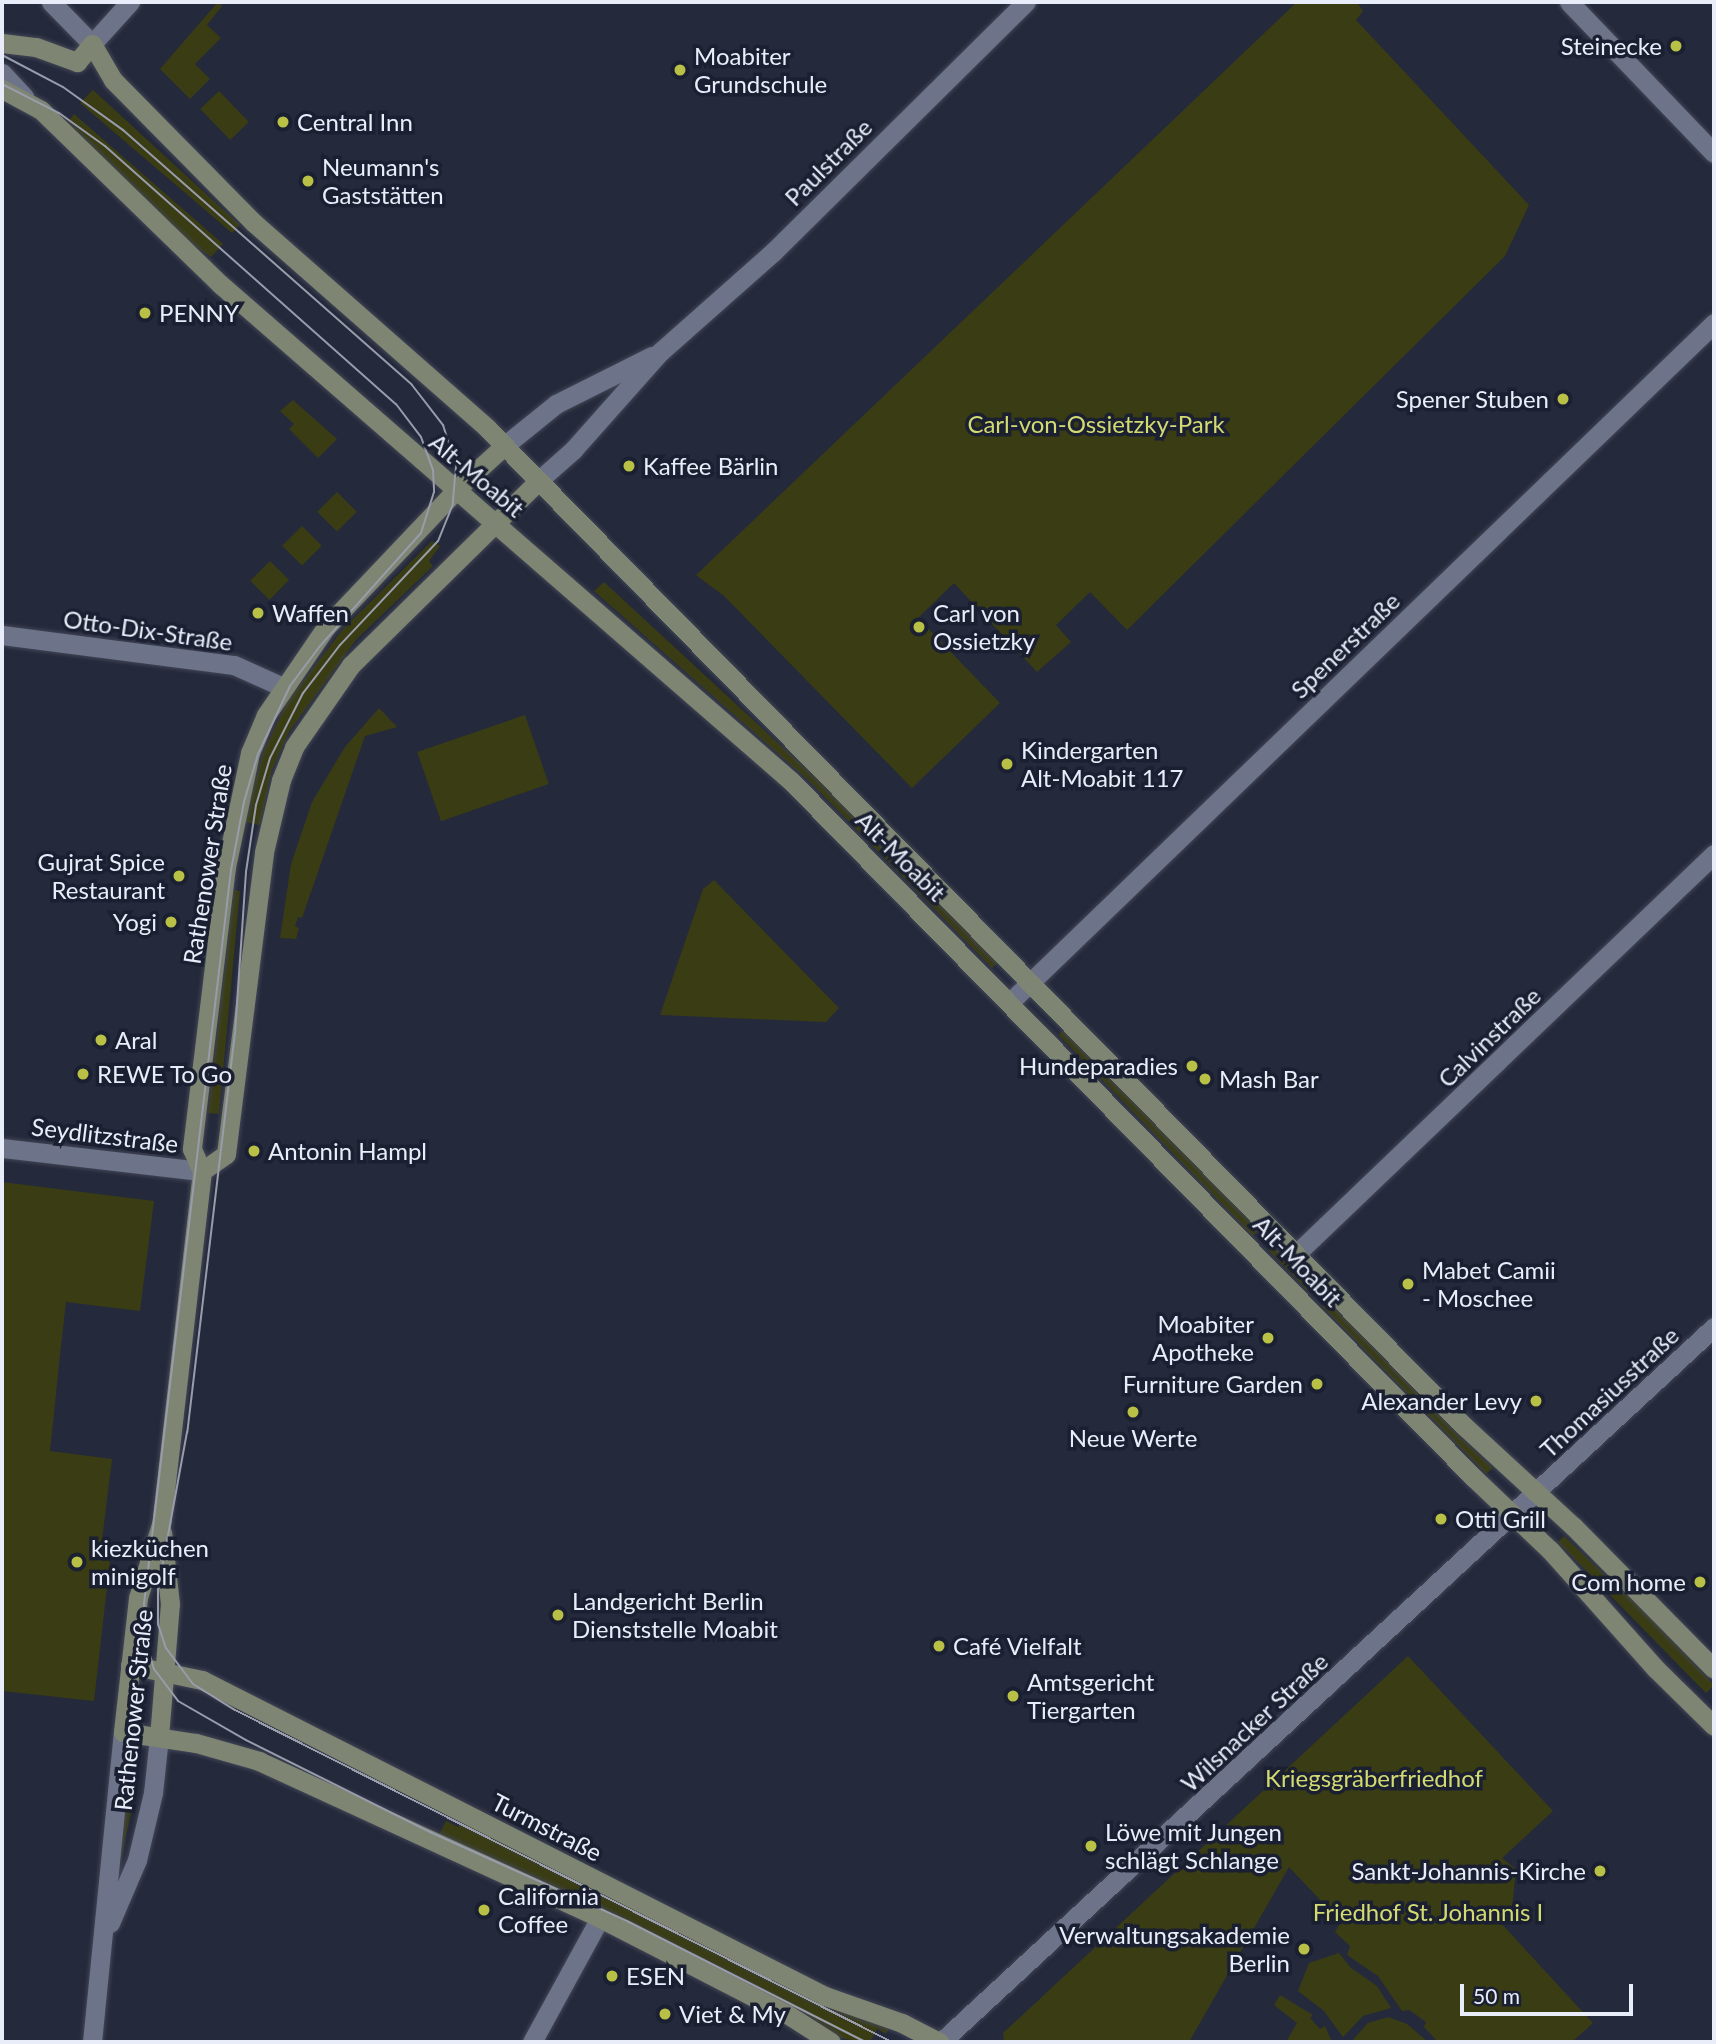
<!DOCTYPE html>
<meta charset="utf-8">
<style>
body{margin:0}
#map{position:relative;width:1716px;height:2044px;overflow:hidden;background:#24293b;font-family:Lato,sans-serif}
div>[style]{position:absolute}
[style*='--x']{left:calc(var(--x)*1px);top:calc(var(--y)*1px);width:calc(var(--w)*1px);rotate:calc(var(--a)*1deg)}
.green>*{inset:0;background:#3a3d13;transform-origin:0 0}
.roads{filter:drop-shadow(0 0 2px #424656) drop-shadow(0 0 2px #424656)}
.minor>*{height:19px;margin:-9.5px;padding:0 9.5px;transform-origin:9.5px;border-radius:9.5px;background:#6d748a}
.tertiary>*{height:19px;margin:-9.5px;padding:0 9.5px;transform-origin:9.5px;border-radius:9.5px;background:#6d748a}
.secondary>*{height:19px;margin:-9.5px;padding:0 9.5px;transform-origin:9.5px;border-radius:9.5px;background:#7e8572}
.tram>*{height:2px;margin:-1px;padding:0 1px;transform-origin:1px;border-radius:1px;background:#989cab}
.dots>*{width:19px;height:19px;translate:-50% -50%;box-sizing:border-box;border:4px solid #1a1f31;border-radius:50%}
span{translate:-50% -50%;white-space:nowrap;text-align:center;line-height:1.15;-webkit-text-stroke:7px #1a1f31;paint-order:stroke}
.poi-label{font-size:24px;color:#e9edf9}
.right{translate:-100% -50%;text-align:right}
.left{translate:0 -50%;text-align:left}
.street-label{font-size:24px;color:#e9edf9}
.park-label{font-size:24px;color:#d2da71}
.frame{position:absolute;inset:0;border:4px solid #e9edf9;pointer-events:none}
.scale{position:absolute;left:1460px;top:1984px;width:173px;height:32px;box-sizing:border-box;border:4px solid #e9edf9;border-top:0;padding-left:9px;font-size:21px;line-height:24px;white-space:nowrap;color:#e9edf9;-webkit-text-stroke:5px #1a1f31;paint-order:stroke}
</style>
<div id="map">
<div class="green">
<div style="clip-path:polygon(218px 2px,222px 6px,207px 25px,221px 38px,195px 64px,210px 79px,190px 99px,160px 69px)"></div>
<div style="clip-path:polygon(1297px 2px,1357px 2px,1363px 11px,1356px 20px,1529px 205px,1505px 256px,1127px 630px,1090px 592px,1056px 625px,1071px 642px,1037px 672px,954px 583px,918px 618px,1000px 703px,912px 788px,724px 596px,696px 575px)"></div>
<div style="clip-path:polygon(93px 90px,240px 225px,232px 233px,80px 103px)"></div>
<div style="left:219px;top:91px;width:43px;height:26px;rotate:46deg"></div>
<div style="clip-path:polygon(74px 114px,223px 244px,211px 257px,176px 232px,68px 122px)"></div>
<div style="clip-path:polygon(293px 400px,337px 439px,318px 458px,289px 429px,294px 424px,280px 411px)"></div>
<div style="left:337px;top:492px;width:28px;height:28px;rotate:45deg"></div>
<div style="left:302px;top:526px;width:28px;height:28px;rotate:45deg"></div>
<div style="clip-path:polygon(432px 541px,440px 546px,429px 561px,433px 566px,356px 640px,289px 732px,272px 770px,260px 825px,244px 822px,263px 753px,287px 702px,343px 629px)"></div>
<div style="left:270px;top:561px;width:27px;height:28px;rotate:45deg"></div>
<div style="clip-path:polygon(604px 582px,818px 780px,998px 962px,992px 968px,809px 781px,594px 591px)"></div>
<div style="clip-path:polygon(379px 708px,397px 727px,365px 736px,302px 918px,298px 917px,295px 926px,299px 928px,296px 939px,280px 938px,291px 864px,312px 802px,345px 747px)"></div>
<div style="left:525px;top:715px;width:73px;height:114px;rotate:71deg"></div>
<div style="clip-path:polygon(714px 880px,839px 1008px,826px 1022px,660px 1015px,703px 889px)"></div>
<div style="clip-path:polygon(234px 890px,240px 891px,219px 1114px,208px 1113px)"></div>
<div style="left:1064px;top:1029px;width:280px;height:8px;rotate:46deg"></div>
<div style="clip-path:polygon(2px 1182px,154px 1201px,140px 1311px,66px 1302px,60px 1355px,50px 1451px,112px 1459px,100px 1556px,110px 1561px,94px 1701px,2px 1691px)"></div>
<div style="left:1273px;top:1245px;width:57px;height:7px;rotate:46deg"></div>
<div style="clip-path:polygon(1327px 1300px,1464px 1441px,1493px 1468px,1486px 1474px,1322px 1306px)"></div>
<div style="clip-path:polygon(1564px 1536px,1638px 1606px,1714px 1685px,1706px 1693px,1558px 1542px)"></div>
<div style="clip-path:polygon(1408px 1656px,1553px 1811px,1502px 1858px,1516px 1869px,1512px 1909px,1499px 1921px,1593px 2023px,1572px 2042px,1438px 2042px,1424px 2027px,1426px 2022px,1409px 2010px,1402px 2011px,1378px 1976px,1347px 1955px,1350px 1946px,1335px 1932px,1341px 1922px,1289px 1867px,1189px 2042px,1004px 2042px,1003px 2033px)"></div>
<div style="clip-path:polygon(125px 1782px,137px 1784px,117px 1879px)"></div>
<div style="clip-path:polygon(463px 1818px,891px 2025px,886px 2034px,877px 2029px,870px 2042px,844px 2039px,436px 1840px,446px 1821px,458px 1827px)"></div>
<div style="clip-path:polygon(1339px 1953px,1351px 1968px,1377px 1986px,1391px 2008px,1363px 2016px,1343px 2037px,1324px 2011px,1298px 1991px,1309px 1963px)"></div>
<div style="clip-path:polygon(1280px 1995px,1313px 2015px,1310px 2018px,1320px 2029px,1325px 2026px,1332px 2042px,1286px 2042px,1297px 2023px,1274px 2005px)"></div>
<div style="clip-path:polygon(1388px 2017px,1407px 2024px,1428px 2042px,1351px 2042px,1368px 2023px)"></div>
</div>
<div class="roads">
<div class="minor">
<div style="--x:1569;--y:2;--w:209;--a:46.2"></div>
<div style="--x:92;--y:44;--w:57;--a:-47.9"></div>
<div style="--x:2;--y:635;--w:234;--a:7.4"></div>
<div style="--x:234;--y:665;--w:54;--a:24.2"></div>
<div style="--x:1010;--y:1002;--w:978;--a:-43.96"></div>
<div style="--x:2;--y:1148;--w:201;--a:6.6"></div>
<div style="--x:1296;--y:1254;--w:579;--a:-43.74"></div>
<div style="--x:532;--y:2042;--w:141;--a:-61.3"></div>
<div style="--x:941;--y:2042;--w:1053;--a:-42.77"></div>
</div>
<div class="tertiary">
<div style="--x:51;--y:2;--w:59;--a:45.7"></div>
<div style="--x:2;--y:73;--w:33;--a:47"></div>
<div style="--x:504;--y:446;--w:67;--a:-38.9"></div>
<div style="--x:556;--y:404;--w:107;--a:-26.6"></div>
<div style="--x:538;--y:481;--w:47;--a:-41.5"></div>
<div style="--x:573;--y:450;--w:131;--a:-48.4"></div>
<div style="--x:660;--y:352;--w:151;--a:-41.5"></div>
<div style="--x:773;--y:252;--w:356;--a:-44.7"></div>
<div style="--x:110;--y:1923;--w:69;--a:-66.8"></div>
<div style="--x:137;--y:1860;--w:69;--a:-76.6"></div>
<div style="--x:153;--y:1793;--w:56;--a:-83.9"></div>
<div style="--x:92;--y:2042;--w:312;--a:-84.3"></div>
</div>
<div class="secondary">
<div style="--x:2;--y:43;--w:34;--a:7"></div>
<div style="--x:36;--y:47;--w:44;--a:20.1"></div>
<div style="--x:77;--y:62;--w:23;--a:-50"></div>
<div style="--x:92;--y:44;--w:42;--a:59.7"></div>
<div style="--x:113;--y:80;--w:201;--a:45.4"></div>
<div style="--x:254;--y:223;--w:310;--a:41.3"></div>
<div style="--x:487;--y:428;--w:1397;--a:45.61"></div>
<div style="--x:1464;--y:1426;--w:149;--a:42.6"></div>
<div style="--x:1574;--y:1527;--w:199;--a:45.4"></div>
<div style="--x:2;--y:89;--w:44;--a:28.3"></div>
<div style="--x:41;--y:110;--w:250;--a:44.2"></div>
<div style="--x:220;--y:284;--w:757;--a:41.04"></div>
<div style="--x:791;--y:781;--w:976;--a:45.58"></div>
<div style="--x:1474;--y:1478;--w:105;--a:43.5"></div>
<div style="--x:1550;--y:1550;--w:159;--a:48.3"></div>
<div style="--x:1656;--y:1669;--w:81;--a:44.5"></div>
<div style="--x:504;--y:446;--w:62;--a:137.6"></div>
<div style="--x:458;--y:488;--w:192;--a:133.5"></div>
<div style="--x:326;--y:627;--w:107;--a:124.3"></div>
<div style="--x:266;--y:715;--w:41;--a:112.8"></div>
<div style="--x:250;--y:753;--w:116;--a:101.9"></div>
<div style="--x:226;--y:867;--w:284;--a:96.9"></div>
<div style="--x:192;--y:1149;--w:24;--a:66"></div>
<div style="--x:202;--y:1171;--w:355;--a:96.6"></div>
<div style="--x:161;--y:1524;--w:77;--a:107.3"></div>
<div style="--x:138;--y:1598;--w:135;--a:96.4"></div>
<div style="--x:123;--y:1732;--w:74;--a:8.6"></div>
<div style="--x:196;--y:1743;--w:66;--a:15.9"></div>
<div style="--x:259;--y:1761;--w:375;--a:24.7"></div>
<div style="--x:600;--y:1918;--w:210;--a:27.2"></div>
<div style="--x:787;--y:2014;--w:52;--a:32.5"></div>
<div style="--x:202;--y:1171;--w:29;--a:-35"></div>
<div style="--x:226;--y:1154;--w:304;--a:-82.8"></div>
<div style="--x:264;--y:852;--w:74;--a:-76.7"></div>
<div style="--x:281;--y:780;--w:35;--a:-68"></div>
<div style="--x:294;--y:747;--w:100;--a:-55.2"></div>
<div style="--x:351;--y:665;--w:262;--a:-44.5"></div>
<div style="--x:130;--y:1665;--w:74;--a:11.8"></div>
<div style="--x:202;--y:1680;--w:699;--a:26.9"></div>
<div style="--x:825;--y:1996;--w:82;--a:19.3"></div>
<div style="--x:902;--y:2023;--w:42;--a:27.2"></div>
<div style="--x:159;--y:1737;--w:133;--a:-85.3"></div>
<div style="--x:170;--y:1604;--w:72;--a:-96.3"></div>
</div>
</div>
<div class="tram">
<div style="--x:2;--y:55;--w:69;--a:27.7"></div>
<div style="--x:63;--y:87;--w:74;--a:35.6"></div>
<div style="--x:123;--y:130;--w:385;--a:41.4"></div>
<div style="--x:412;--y:385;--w:51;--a:52.2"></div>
<div style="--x:443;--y:425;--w:43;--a:72.4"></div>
<div style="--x:456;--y:466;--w:38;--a:95"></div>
<div style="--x:453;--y:504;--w:40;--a:112"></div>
<div style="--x:438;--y:541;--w:143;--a:133.3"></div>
<div style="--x:340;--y:645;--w:61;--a:127.6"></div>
<div style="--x:303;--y:693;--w:73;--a:116.9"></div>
<div style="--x:270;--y:758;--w:49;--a:106.6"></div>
<div style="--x:256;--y:805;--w:68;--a:98.5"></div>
<div style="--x:246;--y:872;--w:160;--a:93.9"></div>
<div style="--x:235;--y:1032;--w:403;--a:96.8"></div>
<div style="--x:187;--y:1432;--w:161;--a:100.4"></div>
<div style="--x:158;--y:1590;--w:34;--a:90"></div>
<div style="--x:158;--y:1624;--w:25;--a:72"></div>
<div style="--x:166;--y:1648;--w:45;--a:53.1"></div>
<div style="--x:193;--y:1684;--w:49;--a:31.8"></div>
<div style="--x:235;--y:1710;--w:736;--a:26.81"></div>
<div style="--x:2;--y:84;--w:64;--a:27"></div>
<div style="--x:59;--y:113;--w:57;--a:35.7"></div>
<div style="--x:105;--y:146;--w:389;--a:41.6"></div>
<div style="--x:396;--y:404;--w:41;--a:52.9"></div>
<div style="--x:421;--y:437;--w:35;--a:70"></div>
<div style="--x:433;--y:470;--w:22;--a:87"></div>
<div style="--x:434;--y:492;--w:43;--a:107.6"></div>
<div style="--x:421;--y:533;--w:152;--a:131.8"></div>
<div style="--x:320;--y:646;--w:50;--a:126.9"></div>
<div style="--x:290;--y:686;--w:75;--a:115.2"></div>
<div style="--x:258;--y:754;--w:50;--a:106.3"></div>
<div style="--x:244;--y:802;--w:69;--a:100.8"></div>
<div style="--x:231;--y:870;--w:739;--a:96.76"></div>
<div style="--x:144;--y:1604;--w:34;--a:88"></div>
<div style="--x:145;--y:1638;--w:32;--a:74"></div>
<div style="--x:154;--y:1669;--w:40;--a:53"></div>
<div style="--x:178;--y:1701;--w:78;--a:29.8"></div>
<div style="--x:246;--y:1740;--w:206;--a:26.6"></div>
<div style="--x:430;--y:1832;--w:216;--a:24.3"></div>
<div style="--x:627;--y:1921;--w:268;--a:26.9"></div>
</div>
<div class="dots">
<div style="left:1676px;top:46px;background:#b9c046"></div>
<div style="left:680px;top:70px;background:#b9c046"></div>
<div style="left:283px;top:122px;background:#b9c046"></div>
<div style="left:308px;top:181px;background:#b9c046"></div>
<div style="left:145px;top:313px;background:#b9c046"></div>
<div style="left:1563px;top:399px;background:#b9c046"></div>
<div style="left:629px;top:466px;background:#b9c046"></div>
<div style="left:258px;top:613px;background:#b9c046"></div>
<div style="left:919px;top:627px;background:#b9c046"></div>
<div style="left:1007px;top:764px;background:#b9c046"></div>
<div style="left:179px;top:876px;background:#b9c046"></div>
<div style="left:171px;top:922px;background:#b9c046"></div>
<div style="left:101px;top:1040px;background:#b9c046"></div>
<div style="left:1192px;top:1066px;background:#b9c046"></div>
<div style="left:83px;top:1074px;background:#b9c046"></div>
<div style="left:1205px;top:1079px;background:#b9c046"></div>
<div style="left:254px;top:1151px;background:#b9c046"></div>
<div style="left:1408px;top:1284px;background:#b9c046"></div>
<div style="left:1268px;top:1338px;background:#b9c046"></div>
<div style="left:1317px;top:1384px;background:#b9c046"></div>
<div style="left:1536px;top:1401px;background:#b9c046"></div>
<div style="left:1133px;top:1412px;background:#b9c046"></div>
<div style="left:1441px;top:1519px;background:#b9c046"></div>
<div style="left:77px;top:1562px;background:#b9c046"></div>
<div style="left:1700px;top:1582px;background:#b9c046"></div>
<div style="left:558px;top:1615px;background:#b9c046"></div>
<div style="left:939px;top:1646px;background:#b9c046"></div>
<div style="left:1013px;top:1696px;background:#b9c046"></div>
<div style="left:1091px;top:1846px;background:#b9c046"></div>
<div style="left:1600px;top:1871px;background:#b9c046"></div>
<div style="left:484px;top:1910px;background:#b9c046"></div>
<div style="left:1304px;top:1949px;background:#b9c046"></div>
<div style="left:612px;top:1976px;background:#b9c046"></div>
<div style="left:665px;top:2014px;background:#b9c046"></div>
</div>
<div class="poi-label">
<span class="right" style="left:1662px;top:46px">Steinecke</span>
<span class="left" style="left:694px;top:70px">Moabiter<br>Grundschule</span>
<span class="left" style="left:297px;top:122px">Central Inn</span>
<span class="left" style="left:322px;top:181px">Neumann's<br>Gaststätten</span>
<span class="left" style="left:159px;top:313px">PENNY</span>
<span class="right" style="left:1549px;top:399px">Spener Stuben</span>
<span class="left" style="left:643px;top:466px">Kaffee Bärlin</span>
<span class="left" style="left:272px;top:613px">Waffen</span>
<span class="left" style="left:933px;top:627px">Carl von<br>Ossietzky</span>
<span class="left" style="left:1021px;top:764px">Kindergarten<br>Alt-Moabit 117</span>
<span class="right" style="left:165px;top:876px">Gujrat Spice<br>Restaurant</span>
<span class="right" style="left:157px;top:922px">Yogi</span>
<span class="left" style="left:115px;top:1040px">Aral</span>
<span class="right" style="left:1178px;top:1066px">Hundeparadies</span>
<span class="left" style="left:97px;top:1074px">REWE To Go</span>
<span class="left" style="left:1219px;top:1079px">Mash Bar</span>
<span class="left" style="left:268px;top:1151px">Antonin Hampl</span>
<span class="left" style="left:1422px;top:1284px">Mabet Camii<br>- Moschee</span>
<span class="right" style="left:1254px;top:1338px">Moabiter<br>Apotheke</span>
<span class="right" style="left:1303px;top:1384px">Furniture Garden</span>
<span class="right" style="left:1522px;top:1401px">Alexander Levy</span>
<span style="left:1133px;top:1438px">Neue Werte</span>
<span class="left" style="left:1455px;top:1519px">Otti Grill</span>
<span class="left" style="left:91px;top:1562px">kiezküchen<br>minigolf</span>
<span class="right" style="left:1686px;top:1582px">Com home</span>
<span class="left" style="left:572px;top:1615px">Landgericht Berlin<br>Dienststelle Moabit</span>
<span class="left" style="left:953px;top:1646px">Café Vielfalt</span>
<span class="left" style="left:1027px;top:1696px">Amtsgericht<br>Tiergarten</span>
<span class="left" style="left:1105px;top:1846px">Löwe mit Jungen<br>schlägt Schlange</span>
<span class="right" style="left:1586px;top:1871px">Sankt-Johannis-Kirche</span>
<span class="left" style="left:498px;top:1910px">California<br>Coffee</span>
<span class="right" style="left:1290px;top:1949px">Verwaltungsakademie<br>Berlin</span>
<span class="left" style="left:626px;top:1976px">ESEN</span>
<span class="left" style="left:679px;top:2014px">Viet &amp; My</span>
</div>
<div class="street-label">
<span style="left:828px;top:162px;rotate:-45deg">Paulstraße</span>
<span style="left:477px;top:475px;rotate:40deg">Alt-Moabit</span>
<span style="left:148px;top:630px;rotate:8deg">Otto-Dix-Straße</span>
<span style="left:1345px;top:645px;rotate:-44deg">Spenerstraße</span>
<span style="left:901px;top:856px;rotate:45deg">Alt-Moabit</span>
<span style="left:207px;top:864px;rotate:-81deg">Rathenower Straße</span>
<span style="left:1489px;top:1037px;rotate:-44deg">Calvinstraße</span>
<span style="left:105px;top:1135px;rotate:7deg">Seydlitzstraße</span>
<span style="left:1298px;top:1261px;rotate:46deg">Alt-Moabit</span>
<span style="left:1609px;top:1392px;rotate:-43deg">Thomasiusstraße</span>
<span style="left:133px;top:1710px;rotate:-84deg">Rathenower Straße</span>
<span style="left:1254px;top:1722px;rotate:-43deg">Wilsnacker Straße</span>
<span style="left:547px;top:1827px;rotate:27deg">Turmstraße</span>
</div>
<div class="park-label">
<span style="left:1096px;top:424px">Carl-von-Ossietzky-Park</span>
<span style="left:1374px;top:1778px">Kriegsgräberfriedhof</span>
<span style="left:1428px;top:1912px">Friedhof St. Johannis I</span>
</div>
<div class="frame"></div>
<div class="scale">50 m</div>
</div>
